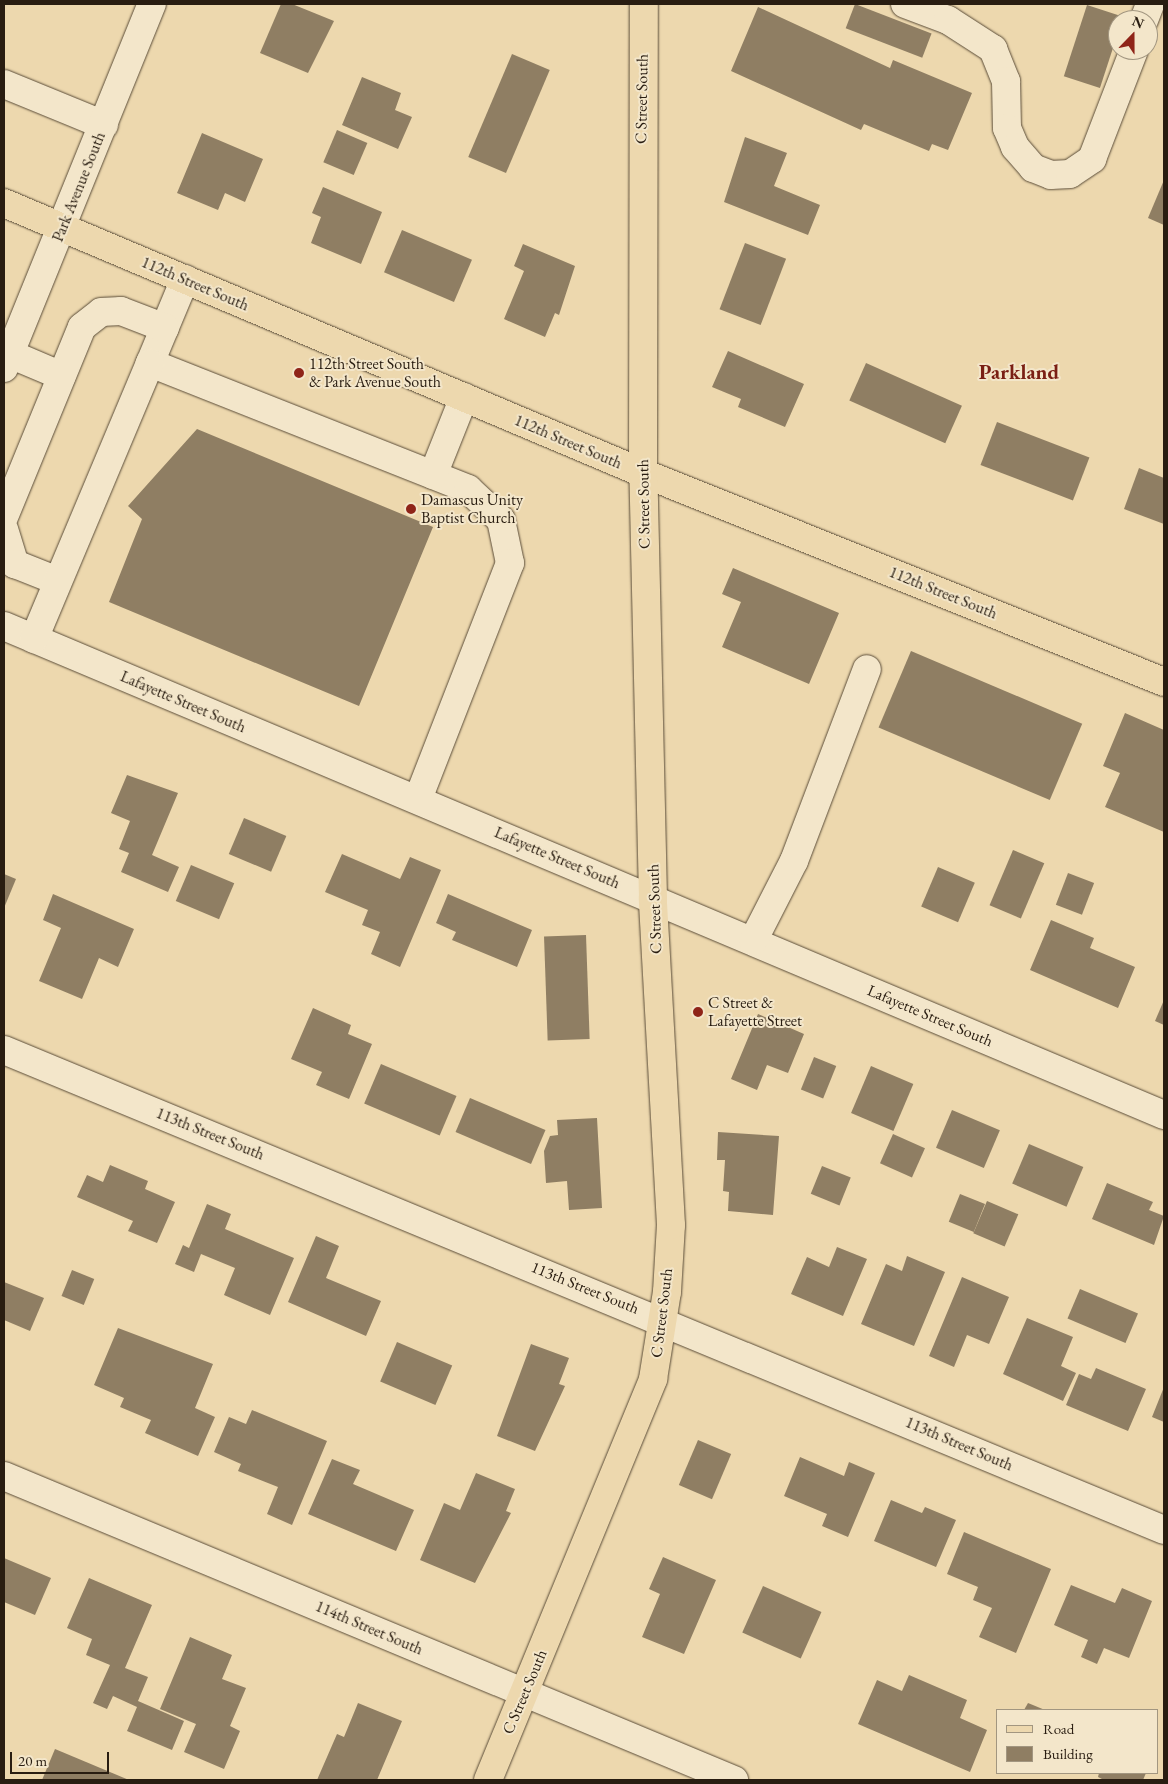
<!DOCTYPE html>
<style>
body{margin:0}
#map{position:relative;width:1168px;height:1784px;overflow:hidden;background:#edd8ae;font-family:"EB Garamond",serif}
div>[style]{position:absolute}
[style*='--x']{left:calc(var(--x)*1px);top:calc(var(--y)*1px);width:calc(var(--w)*1px);rotate:calc(var(--a)*1deg)}
.building>*{inset:0;background:#8f7e63;transform-origin:0 0}
.roads{filter:drop-shadow(0 0 1px #5a4c38) drop-shadow(0 0 1px #5a4c38)}
.minor>*{height:28px;margin:-14px;padding:0 14px;transform-origin:14px;border-radius:14px;background:#f3e6ca}
.major>*{height:28px;margin:-14px;padding:0 14px;transform-origin:14px;border-radius:14px;background:#edd8ae}
.dots>*{width:14px;height:14px;translate:-50% -50%;box-sizing:border-box;border:2px solid #f3e6ca;border-radius:50%}
span{translate:-50% -50%;white-space:nowrap;text-align:center;line-height:1.15;-webkit-text-stroke:4px #f3e6ca;paint-order:stroke}
.street-label{font-size:16px;color:#291d11}
.poi-label{font-size:16px;color:#291d11}
.left{translate:0 -50%;text-align:left}
.district-label{font-size:21px;color:#7a1f14;font-weight:700}
.frame{position:absolute;inset:0;border:5px solid #291d11;pointer-events:none}
.legend{position:absolute;left:996px;top:1709px;width:162px;height:65px;box-sizing:border-box;background:#f3e6ca;border:1px solid #a29680;margin:0;padding:6px 9px;list-style:none;font-size:15px;color:#291d11}
.legend li{display:flex;align-items:center;gap:10px;height:25px}
.legend b{width:25px;border:1px solid #a29680}
.north{position:absolute;left:1108px;top:10px;width:50px;height:50px;box-sizing:border-box;background:#f3e6ca;border:1px solid #a29680;border-radius:50%;rotate:22deg;font-size:14px;font-weight:700;line-height:20px;text-align:center;color:#291d11}
.north::after{content:'';display:block;margin:auto;width:18px;height:22px;background:#8f2418;clip-path:polygon(50% 0,100% 100%,50% 72%,0 100%)}
.scale{position:absolute;left:10px;top:1752px;width:99px;height:22px;box-sizing:border-box;border:2px solid #291d11;border-top:0;padding-left:6px;font-size:15px;line-height:18px;white-space:nowrap;color:#291d11;-webkit-text-stroke:4px #f3e6ca;paint-order:stroke}
</style>
<div id="map">
<div class="building">
<div style="clip-path:polygon(281px 4px,292px 4px,334px 21px,308px 73px,260px 53px)"></div>
<div style="left:855px;top:4px;width:82px;height:26px;rotate:21deg"></div>
<div style="left:1087px;top:5px;width:38px;height:75px;rotate:18deg"></div>
<div style="clip-path:polygon(758px 7px,890px 68px,893px 60px,972px 93px,948px 150px,932px 144px,929px 151px,864px 124px,861px 130px,731px 71px)"></div>
<div style="left:512px;top:54px;width:41px;height:112px;rotate:23deg"></div>
<div style="clip-path:polygon(362px 77px,401px 93px,395px 110px,412px 117px,398px 149px,342px 125px)"></div>
<div style="left:337px;top:130px;width:33px;height:35px;rotate:23deg"></div>
<div style="clip-path:polygon(202px 133px,263px 159px,245px 202px,225px 193px,218px 210px,177px 193px)"></div>
<div style="clip-path:polygon(745px 137px,787px 153px,774px 186px,820px 205px,808px 235px,724px 202px)"></div>
<div style="clip-path:polygon(1164px 180px,1164px 225px,1148px 218px)"></div>
<div style="clip-path:polygon(323px 187px,382px 212px,361px 264px,311px 243px,321px 217px,312px 213px)"></div>
<div style="left:402px;top:230px;width:76px;height:46px;rotate:23deg"></div>
<div style="left:745px;top:243px;width:44px;height:71px;rotate:21deg"></div>
<div style="clip-path:polygon(523px 244px,575px 266px,559px 315px,555px 313px,545px 337px,504px 319px,524px 271px,514px 266px)"></div>
<div style="clip-path:polygon(728px 351px,804px 384px,785px 427px,738px 407px,741px 399px,712px 387px)"></div>
<div style="left:866px;top:363px;width:105px;height:41px;rotate:24deg"></div>
<div style="left:997px;top:422px;width:99px;height:46px;rotate:21deg"></div>
<div style="clip-path:polygon(197px 429px,433px 527px,359px 706px,109px 602px,142px 519px,128px 506px)"></div>
<div style="clip-path:polygon(1139px 468px,1164px 478px,1164px 524px,1124px 509px)"></div>
<div style="clip-path:polygon(733px 568px,839px 613px,809px 684px,722px 647px,741px 602px,722px 594px)"></div>
<div style="left:911px;top:651px;width:186px;height:83px;rotate:23deg"></div>
<div style="clip-path:polygon(1125px 713px,1164px 730px,1164px 832px,1105px 807px,1120px 773px,1103px 766px)"></div>
<div style="clip-path:polygon(127px 775px,178px 793px,152px 855px,179px 867px,168px 892px,121px 872px,129px 853px,119px 849px,130px 821px,111px 813px)"></div>
<div style="left:244px;top:818px;width:46px;height:39px;rotate:23deg"></div>
<div style="left:1013px;top:850px;width:34px;height:60px;rotate:23deg"></div>
<div style="clip-path:polygon(342px 854px,400px 879px,410px 857px,441px 870px,400px 967px,371px 954px,380px 932px,362px 925px,368px 910px,325px 892px)"></div>
<div style="left:191px;top:865px;width:47px;height:39px;rotate:23deg"></div>
<div style="left:938px;top:867px;width:40px;height:43px;rotate:23deg"></div>
<div style="left:1068px;top:873px;width:28px;height:34px;rotate:21deg"></div>
<div style="clip-path:polygon(4px 874px,16px 879px,4px 908px)"></div>
<div style="clip-path:polygon(53px 894px,134px 929px,118px 967px,99px 958px,82px 999px,39px 981px,61px 928px,43px 920px)"></div>
<div style="clip-path:polygon(448px 894px,532px 930px,517px 967px,452px 940px,456px 932px,436px 923px)"></div>
<div style="clip-path:polygon(1051px 920px,1094px 938px,1090px 948px,1135px 967px,1118px 1008px,1030px 970px)"></div>
<div style="left:586px;top:935px;width:104px;height:42px;rotate:88deg"></div>
<div style="clip-path:polygon(1164px 1000px,1164px 1025px,1155px 1021px)"></div>
<div style="clip-path:polygon(313px 1008px,351px 1025px,348px 1034px,372px 1044px,349px 1099px,316px 1085px,322px 1072px,291px 1059px)"></div>
<div style="clip-path:polygon(758px 1014px,804px 1034px,788px 1073px,767px 1065px,757px 1090px,731px 1079px)"></div>
<div style="left:814px;top:1057px;width:24px;height:35px;rotate:22deg"></div>
<div style="left:381px;top:1064px;width:82px;height:43px;rotate:23deg"></div>
<div style="left:871px;top:1066px;width:46px;height:51px;rotate:23deg"></div>
<div style="left:470px;top:1098px;width:82px;height:37px;rotate:23deg"></div>
<div style="left:952px;top:1110px;width:52px;height:41px;rotate:23deg"></div>
<div style="clip-path:polygon(597px 1118px,602px 1208px,569px 1210px,567px 1181px,546px 1183px,544px 1151px,550px 1136px,558px 1135px,557px 1120px)"></div>
<div style="clip-path:polygon(718px 1132px,779px 1136px,773px 1215px,728px 1211px,729px 1192px,723px 1191px,725px 1160px,717px 1160px)"></div>
<div style="left:893px;top:1134px;width:35px;height:32px;rotate:24deg"></div>
<div style="left:1029px;top:1144px;width:59px;height:43px;rotate:23deg"></div>
<div style="clip-path:polygon(110px 1165px,148px 1181px,145px 1189px,175px 1202px,157px 1243px,128px 1231px,133px 1221px,77px 1197px,87px 1175px,103px 1182px)"></div>
<div style="left:822px;top:1166px;width:31px;height:30px;rotate:22deg"></div>
<div style="clip-path:polygon(1107px 1183px,1153px 1202px,1149px 1210px,1164px 1216px,1154px 1245px,1092px 1219px)"></div>
<div style="left:960px;top:1194px;width:27px;height:30px;rotate:22deg"></div>
<div style="left:987px;top:1201px;width:34px;height:35px;rotate:23deg"></div>
<div style="clip-path:polygon(207px 1204px,231px 1214px,225px 1229px,294px 1258px,270px 1315px,224px 1295px,235px 1268px,201px 1254px,194px 1272px,175px 1264px,183px 1245px,189px 1248px)"></div>
<div style="clip-path:polygon(316px 1236px,339px 1246px,326px 1278px,381px 1301px,366px 1336px,288px 1302px)"></div>
<div style="clip-path:polygon(837px 1247px,867px 1259px,843px 1316px,791px 1294px,807px 1257px,829px 1267px)"></div>
<div style="clip-path:polygon(907px 1256px,945px 1272px,914px 1346px,861px 1324px,886px 1264px,902px 1271px)"></div>
<div style="left:72px;top:1270px;width:24px;height:28px;rotate:22deg"></div>
<div style="clip-path:polygon(962px 1277px,1009px 1297px,989px 1344px,967px 1335px,954px 1367px,929px 1356px)"></div>
<div style="clip-path:polygon(4px 1282px,44px 1298px,30px 1331px,4px 1320px)"></div>
<div style="left:1080px;top:1289px;width:63px;height:32px;rotate:23deg"></div>
<div style="clip-path:polygon(1027px 1318px,1073px 1337px,1061px 1366px,1076px 1373px,1063px 1401px,1003px 1374px)"></div>
<div style="clip-path:polygon(118px 1328px,213px 1364px,195px 1408px,215px 1417px,198px 1456px,145px 1433px,151px 1420px,120px 1407px,124px 1398px,94px 1385px)"></div>
<div style="left:397px;top:1342px;width:60px;height:43px;rotate:23deg"></div>
<div style="clip-path:polygon(531px 1344px,569px 1358px,559px 1384px,565px 1386px,535px 1451px,497px 1436px)"></div>
<div style="clip-path:polygon(1096px 1368px,1146px 1389px,1128px 1431px,1066px 1405px,1079px 1374px,1091px 1379px)"></div>
<div style="clip-path:polygon(1164px 1387px,1164px 1422px,1152px 1417px)"></div>
<div style="clip-path:polygon(252px 1410px,327px 1441px,292px 1525px,267px 1514px,278px 1487px,238px 1471px,241px 1464px,214px 1452px,229px 1417px,246px 1424px)"></div>
<div style="left:698px;top:1440px;width:36px;height:49px;rotate:23deg"></div>
<div style="clip-path:polygon(800px 1457px,844px 1476px,849px 1462px,875px 1473px,848px 1537px,822px 1526px,827px 1514px,784px 1496px)"></div>
<div style="clip-path:polygon(332px 1459px,360px 1470px,353px 1484px,414px 1510px,396px 1551px,308px 1514px)"></div>
<div style="clip-path:polygon(476px 1473px,515px 1489px,506px 1511px,511px 1513px,475px 1583px,420px 1560px,444px 1503px,460px 1510px)"></div>
<div style="clip-path:polygon(891px 1500px,922px 1513px,925px 1507px,956px 1520px,936px 1567px,874px 1541px)"></div>
<div style="clip-path:polygon(964px 1532px,1051px 1569px,1016px 1653px,979px 1637px,992px 1608px,973px 1600px,978px 1587px,947px 1574px)"></div>
<div style="clip-path:polygon(663px 1557px,716px 1580px,684px 1654px,642px 1637px,660px 1594px,649px 1589px)"></div>
<div style="clip-path:polygon(4px 1558px,51px 1578px,35px 1615px,4px 1602px)"></div>
<div style="clip-path:polygon(89px 1578px,152px 1605px,125px 1668px,148px 1677px,138px 1701px,184px 1721px,172px 1750px,127px 1731px,137px 1707px,113px 1696px,107px 1709px,93px 1703px,110px 1665px,86px 1655px,92px 1639px,67px 1628px)"></div>
<div style="clip-path:polygon(1071px 1585px,1115px 1603px,1122px 1588px,1152px 1601px,1129px 1658px,1104px 1648px,1097px 1664px,1081px 1657px,1088px 1640px,1054px 1625px)"></div>
<div style="left:763px;top:1586px;width:64px;height:51px;rotate:24deg"></div>
<div style="clip-path:polygon(190px 1637px,232px 1655px,222px 1679px,246px 1688px,230px 1726px,240px 1731px,224px 1769px,184px 1752px,196px 1724px,160px 1709px)"></div>
<div style="clip-path:polygon(909px 1675px,967px 1700px,960px 1718px,987px 1730px,970px 1772px,858px 1724px,877px 1680px,902px 1691px)"></div>
<div style="clip-path:polygon(358px 1703px,402px 1721px,377px 1780px,317px 1780px,337px 1734px,344px 1737px)"></div>
<div style="clip-path:polygon(1028px 1703px,1045px 1710px,1024px 1710px)"></div>
<div style="clip-path:polygon(55px 1749px,129px 1780px,42px 1780px)"></div>
<div style="clip-path:polygon(1099px 1773px,1146px 1773px,1143px 1780px,1104px 1780px,1098px 1777px)"></div>
</div>
<div class="roads">
<div class="minor">
<div style="--x:905;--y:4;--w:46;--a:20.4"></div>
<div style="--x:948;--y:20;--w:54;--a:32.8"></div>
<div style="--x:993;--y:49;--w:35;--a:68"></div>
<div style="--x:1006;--y:81;--w:47;--a:88.8"></div>
<div style="--x:1007;--y:128;--w:21;--a:67"></div>
<div style="--x:1015;--y:147;--w:28;--a:49"></div>
<div style="--x:1033;--y:168;--w:19;--a:21"></div>
<div style="--x:1051;--y:175;--w:19;--a:-3"></div>
<div style="--x:1070;--y:174;--w:27;--a:-34"></div>
<div style="--x:1092;--y:159;--w:117;--a:-68.9"></div>
<div style="--x:1144;--y:20;--w:17;--a:-69"></div>
<div style="--x:4;--y:84;--w:108;--a:22.3"></div>
<div style="--x:185;--y:279;--w:91;--a:112.6"></div>
<div style="--x:150;--y:363;--w:342;--a:21.6"></div>
<div style="--x:468;--y:489;--w:45;--a:43.2"></div>
<div style="--x:501;--y:520;--w:44;--a:78.2"></div>
<div style="--x:510;--y:563;--w:253;--a:111.3"></div>
<div style="--x:10;--y:354;--w:56;--a:22.9"></div>
<div style="--x:4;--y:368;--w:393;--a:-67.9"></div>
<div style="--x:433;--y:475;--w:84;--a:-68.3"></div>
<div style="--x:4;--y:517;--w:205;--a:-67.7"></div>
<div style="--x:82;--y:327;--w:24;--a:-38"></div>
<div style="--x:101;--y:312;--w:20;--a:-3"></div>
<div style="--x:121;--y:311;--w:47;--a:21.1"></div>
<div style="--x:4;--y:529;--w:37;--a:73"></div>
<div style="--x:15;--y:564;--w:46;--a:21.6"></div>
<div style="--x:4;--y:626;--w:1259;--a:22.86"></div>
<div style="--x:34;--y:639;--w:299;--a:-67.2"></div>
<div style="--x:753;--y:941;--w:90;--a:-62.9"></div>
<div style="--x:794;--y:861;--w:205;--a:-69.2"></div>
<div style="--x:4;--y:1050;--w:1255;--a:22.48"></div>
<div style="--x:4;--y:1476;--w:791;--a:22.61"></div>
</div>
<div class="major">
<div style="--x:4;--y:203;--w:694;--a:22.91"></div>
<div style="--x:643;--y:473;--w:561;--a:21.86"></div>
<div style="--x:488;--y:1780;--w:434;--a:-67.6"></div>
<div style="--x:653;--y:1379;--w:88;--a:-80.9"></div>
<div style="--x:667;--y:1292;--w:67;--a:-86.6"></div>
<div style="--x:671;--y:1225;--w:327;--a:-93.2"></div>
<div style="--x:653;--y:898;--w:425;--a:-91.3"></div>
<div style="--x:643;--y:473;--w:469;--a:-89.9"></div>
</div>
</div>
<div class="dots">
<div style="left:299px;top:373px;background:#8f2418"></div>
<div style="left:411px;top:509px;background:#8f2418"></div>
<div style="left:698px;top:1012px;background:#8f2418"></div>
</div>
<div class="street-label">
<span style="left:642px;top:99px;rotate:-89deg">C Street South</span>
<span style="left:79px;top:187px;rotate:-68deg">Park Avenue South</span>
<span style="left:195px;top:284px;rotate:23deg">112th Street South</span>
<span style="left:568px;top:442px;rotate:23deg">112th Street South</span>
<span style="left:644px;top:504px;rotate:-91deg">C Street South</span>
<span style="left:943px;top:593px;rotate:22deg">112th Street South</span>
<span style="left:183px;top:702px;rotate:23deg">Lafayette Street South</span>
<span style="left:557px;top:858px;rotate:23deg">Lafayette Street South</span>
<span style="left:655px;top:909px;rotate:-92deg">C Street South</span>
<span style="left:930px;top:1016px;rotate:23deg">Lafayette Street South</span>
<span style="left:210px;top:1134px;rotate:22deg">113th Street South</span>
<span style="left:585px;top:1288px;rotate:22deg">113th Street South</span>
<span style="left:662px;top:1313px;rotate:-83deg">C Street South</span>
<span style="left:959px;top:1444px;rotate:23deg">113th Street South</span>
<span style="left:369px;top:1628px;rotate:23deg">114th Street South</span>
<span style="left:525px;top:1692px;rotate:-67deg">C Street South</span>
</div>
<div class="poi-label">
<span class="left" style="left:309px;top:373px">112th Street South<br>&amp; Park Avenue South</span>
<span class="left" style="left:421px;top:509px">Damascus Unity<br>Baptist Church</span>
<span class="left" style="left:708px;top:1012px">C Street &amp;<br>Lafayette Street</span>
</div>
<div class="district-label">
<span style="left:1019px;top:372px">Parkland</span>
</div>
<div class="frame"></div>
<ul class="legend">
<li><b style="height:6px;background:#edd8ae"></b>Road</li>
<li><b style="height:14px;background:#8f7e63"></b>Building</li>
</ul>
<div class="north">N</div>
<div class="scale">20 m</div>
</div>
